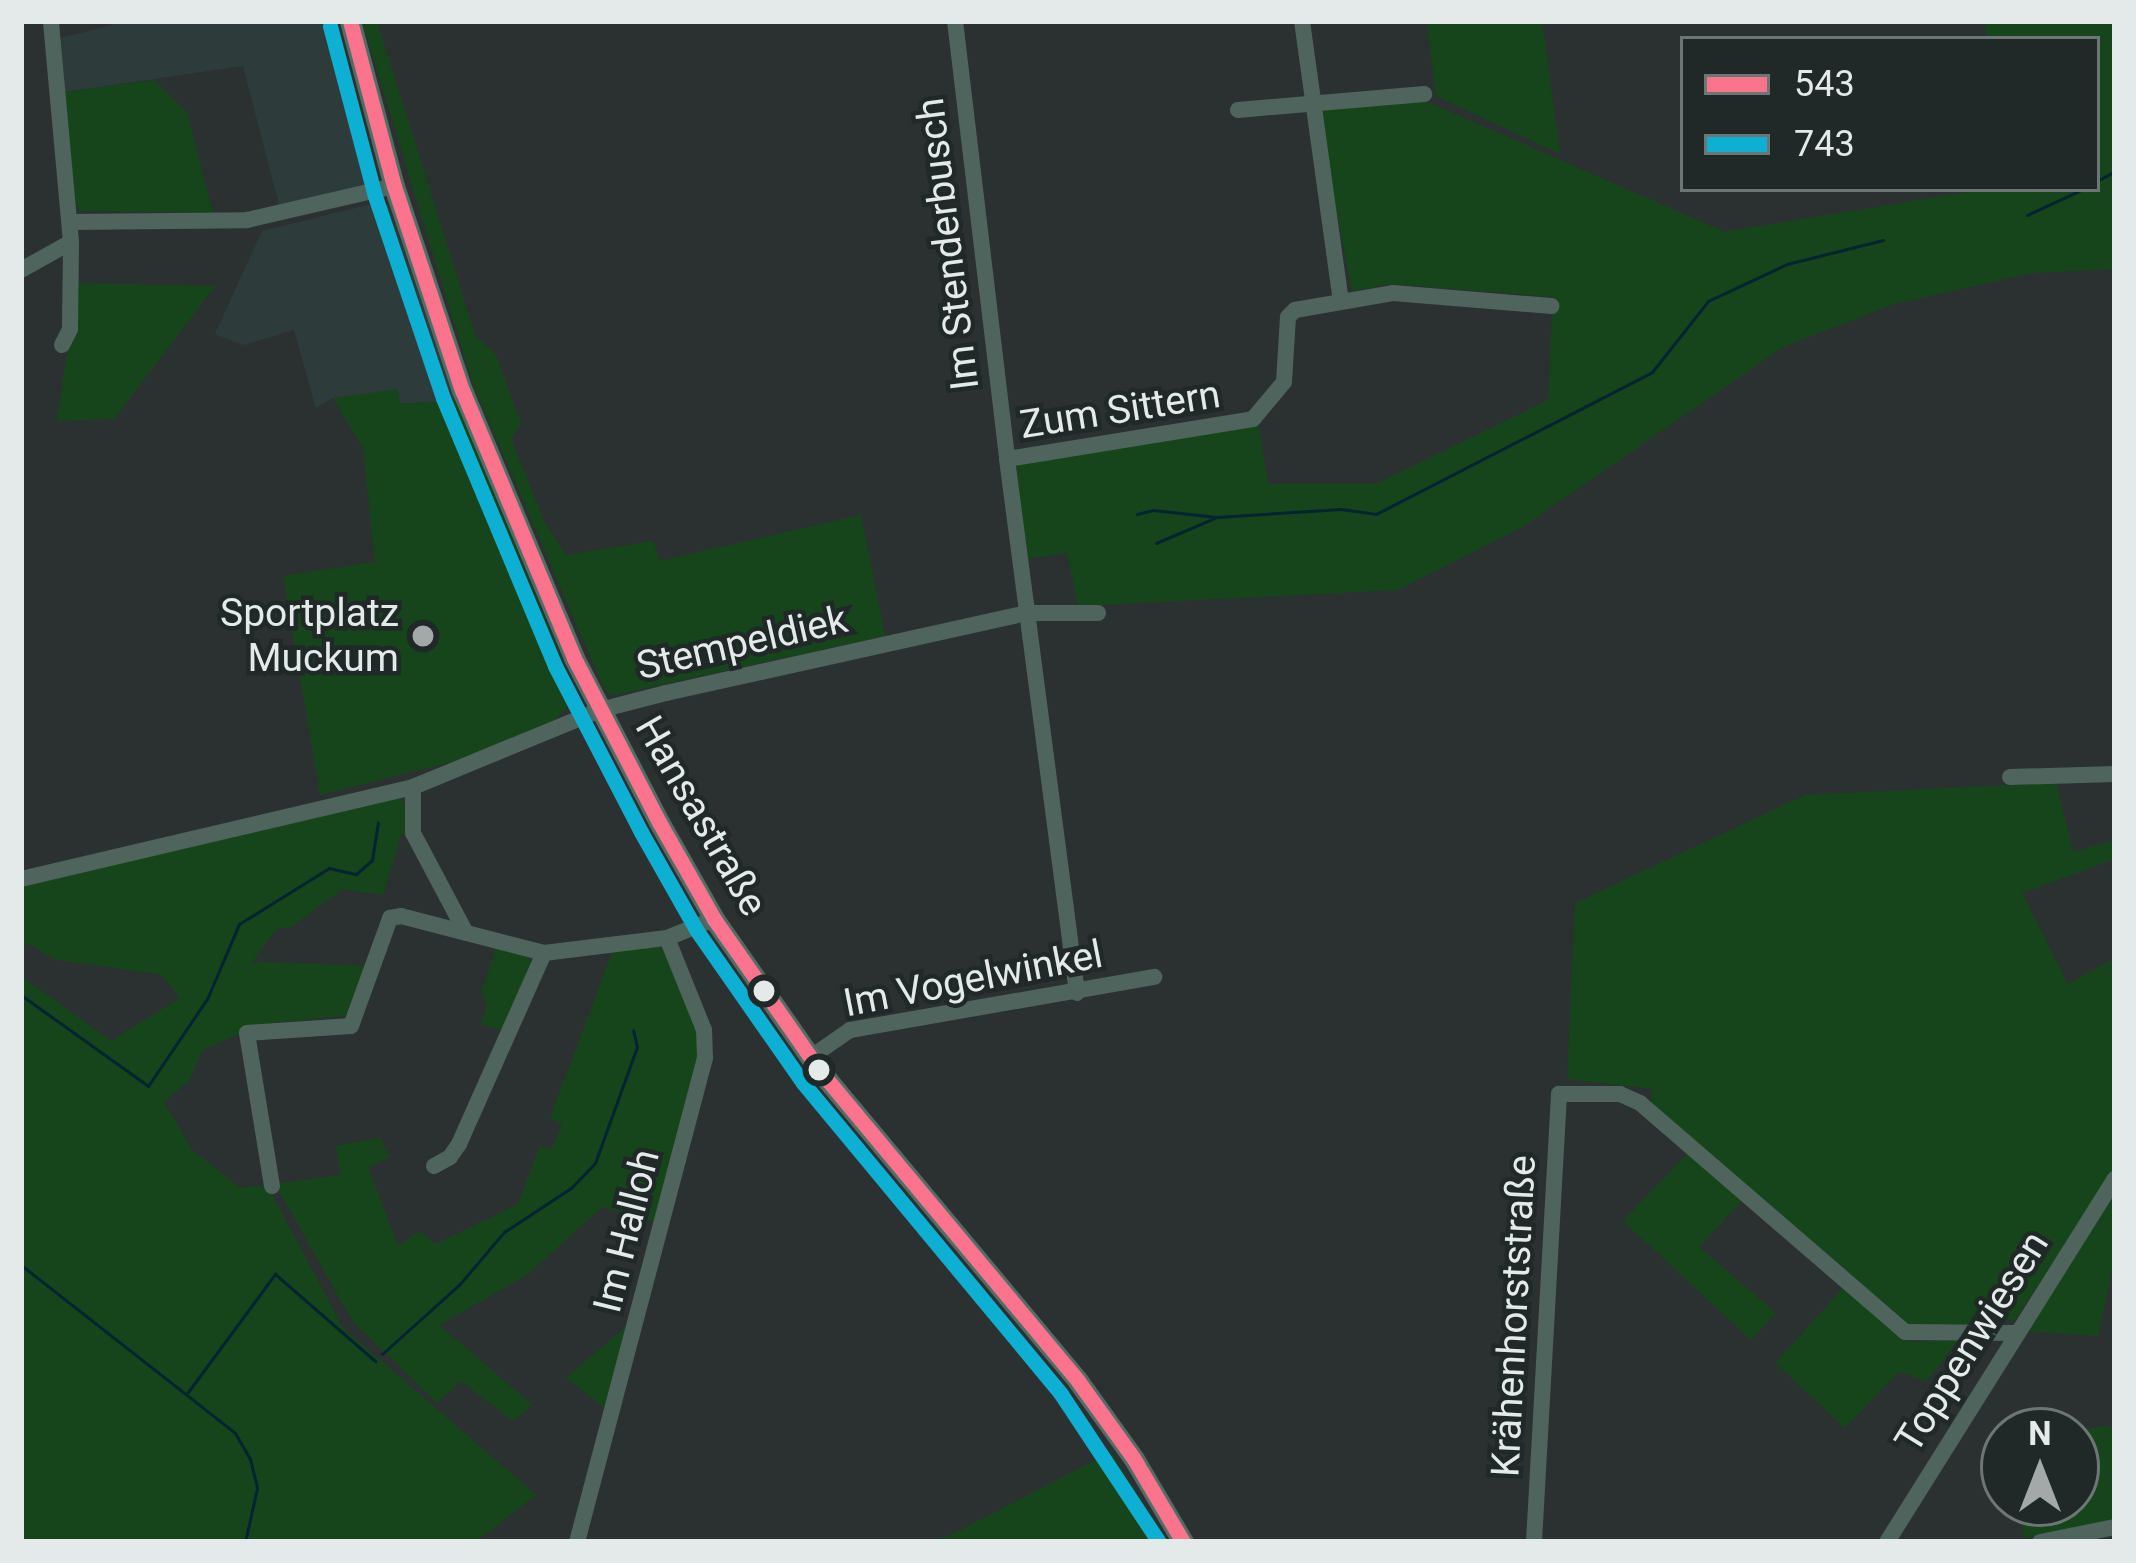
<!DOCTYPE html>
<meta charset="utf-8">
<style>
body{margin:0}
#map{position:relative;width:2136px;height:1563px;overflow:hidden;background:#2b3130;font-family:Roboto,sans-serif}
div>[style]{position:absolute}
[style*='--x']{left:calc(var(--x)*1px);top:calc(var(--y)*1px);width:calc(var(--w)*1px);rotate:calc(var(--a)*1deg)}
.built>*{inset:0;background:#2d3c3a}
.green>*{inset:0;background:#16451c}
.stream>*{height:3px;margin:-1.5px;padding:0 1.5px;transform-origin:1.5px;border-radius:1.5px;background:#042432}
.minor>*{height:16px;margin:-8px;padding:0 8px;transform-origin:8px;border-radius:8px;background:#4e645c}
.major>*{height:21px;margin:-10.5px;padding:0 10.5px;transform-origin:10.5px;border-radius:10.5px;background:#516e64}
.bus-1>*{height:15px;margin:-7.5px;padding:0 7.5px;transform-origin:7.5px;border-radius:7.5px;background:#fc738d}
.bus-2>*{height:15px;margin:-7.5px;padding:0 7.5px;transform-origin:7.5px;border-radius:7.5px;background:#0dafd3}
.dots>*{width:33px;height:33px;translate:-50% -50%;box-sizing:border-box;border:6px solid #202927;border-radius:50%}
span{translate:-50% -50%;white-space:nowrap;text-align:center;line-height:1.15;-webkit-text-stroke:9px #202927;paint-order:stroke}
.street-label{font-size:39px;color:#e4eae9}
.poi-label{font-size:39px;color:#e4eae9}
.right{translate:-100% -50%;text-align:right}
.frame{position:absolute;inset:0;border:24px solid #e4eae9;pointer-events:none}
.legend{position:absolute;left:1680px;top:36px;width:420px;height:156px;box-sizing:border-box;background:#202927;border:3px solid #6e7675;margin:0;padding:15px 21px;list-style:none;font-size:36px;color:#e4eae9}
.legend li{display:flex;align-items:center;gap:24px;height:60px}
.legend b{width:60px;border:3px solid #6e7675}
.north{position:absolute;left:1980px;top:1407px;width:120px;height:120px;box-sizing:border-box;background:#202927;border:3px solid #6e7675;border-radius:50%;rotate:0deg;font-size:33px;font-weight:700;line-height:48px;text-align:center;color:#e4eae9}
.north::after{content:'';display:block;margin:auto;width:42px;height:54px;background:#a3a9a8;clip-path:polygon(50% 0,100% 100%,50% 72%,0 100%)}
</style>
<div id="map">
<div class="built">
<div style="clip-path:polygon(127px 21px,337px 21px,372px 174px,368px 186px,280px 208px,243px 66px,65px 92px,61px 38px)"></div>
<div style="clip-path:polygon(380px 202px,388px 205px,456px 400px,400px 404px,398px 390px,333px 398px,316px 408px,294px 330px,243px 345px,215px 334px,262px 231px)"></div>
</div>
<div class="green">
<div style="clip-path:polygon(362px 21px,377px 21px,475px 335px,495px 354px,521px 423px,511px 439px,544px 521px,566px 555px,653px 541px,660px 561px,861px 515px,885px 636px,614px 695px,605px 691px,473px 385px)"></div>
<div style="clip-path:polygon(1427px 21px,1542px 21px,1560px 154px,1436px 96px)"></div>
<div style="clip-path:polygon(1984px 21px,2115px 21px,2115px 269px,2032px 273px,1894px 304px,1783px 347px,1521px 528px,1398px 590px,1078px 606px,1067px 553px,1024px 559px,1012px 467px,1033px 459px,1259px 426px,1268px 484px,1376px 484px,1548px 400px,1553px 297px,1391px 284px,1352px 291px,1317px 108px,1425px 101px,1725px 232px,1986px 189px,2097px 189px,2097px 39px,1987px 39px)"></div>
<div style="clip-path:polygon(154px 80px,187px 113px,213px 213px,79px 211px,73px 197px,65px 92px)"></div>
<div style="clip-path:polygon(77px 283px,215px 286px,114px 419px,57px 421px)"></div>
<div style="clip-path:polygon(397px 389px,401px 404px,456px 400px,577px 697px,555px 720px,459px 760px,320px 795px,283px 576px,375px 562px,363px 448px,333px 398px)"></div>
<div style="clip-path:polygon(2056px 783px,2073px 852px,2115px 840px,2115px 859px,2022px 893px,2068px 984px,2115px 958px,2115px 1169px,2015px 1320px,1910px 1329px,1650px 1105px,1652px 1089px,1567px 1079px,1575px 903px,1805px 795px)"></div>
<div style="clip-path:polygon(402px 796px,410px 834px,401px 834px,383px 895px,342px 889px,291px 927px,277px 928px,252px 962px,366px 966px,350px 1015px,243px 1026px,242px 1033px,203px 1050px,190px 1079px,164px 1102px,193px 1151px,241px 1188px,267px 1185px,343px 1328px,536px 1495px,475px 1542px,21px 1542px,21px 976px,111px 1041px,180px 998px,161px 974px,56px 960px,27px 943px,21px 952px,21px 884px)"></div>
<div style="clip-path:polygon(657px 944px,669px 958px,698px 1031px,697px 1059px,656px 1222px,602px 1207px,527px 1275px,439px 1325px,532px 1405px,513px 1421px,461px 1381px,437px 1403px,353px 1322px,275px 1184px,340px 1175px,336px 1146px,380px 1138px,389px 1157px,368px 1167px,398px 1246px,420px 1231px,436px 1244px,518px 1204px,540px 1146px,551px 1150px,562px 1124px,550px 1118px,613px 950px)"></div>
<div style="clip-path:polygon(497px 945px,527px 954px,532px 964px,504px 1031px,481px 1024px,487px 1007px,482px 991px)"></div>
<div style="clip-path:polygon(1689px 1152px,1742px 1200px,1699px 1247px,1776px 1313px,1751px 1340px,1623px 1221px)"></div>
<div style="clip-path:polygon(2115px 1187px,2115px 1257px,2098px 1336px,2023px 1331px)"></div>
<div style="clip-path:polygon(1843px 1288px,1909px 1342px,1958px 1340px,1927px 1381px,1898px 1372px,1845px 1428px,1775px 1363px)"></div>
<div style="clip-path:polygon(630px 1323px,608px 1410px,566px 1378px)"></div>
<div style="clip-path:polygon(2107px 1425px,2115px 1429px,2115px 1520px,2025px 1538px,2018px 1503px,2076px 1503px,2075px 1431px)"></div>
<div style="clip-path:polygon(1111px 1452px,1166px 1542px,927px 1542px,951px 1535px)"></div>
</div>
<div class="stream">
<div style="--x:2097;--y:181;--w:21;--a:-29"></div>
<div style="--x:2027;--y:215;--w:62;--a:-24.9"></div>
<div style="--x:1137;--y:514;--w:16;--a:-14"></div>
<div style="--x:1153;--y:510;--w:64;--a:6.2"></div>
<div style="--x:1217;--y:517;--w:124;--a:-3.7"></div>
<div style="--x:1341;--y:509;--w:35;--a:8"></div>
<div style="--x:1376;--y:514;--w:310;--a:-27.2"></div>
<div style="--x:1652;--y:372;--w:90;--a:-51.7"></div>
<div style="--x:1708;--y:301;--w:87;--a:-25.1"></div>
<div style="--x:1787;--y:264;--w:99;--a:-14"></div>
<div style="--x:1156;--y:543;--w:64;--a:-23"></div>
<div style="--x:21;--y:995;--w:156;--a:35.6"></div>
<div style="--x:148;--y:1086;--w:105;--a:-55.9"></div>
<div style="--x:207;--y:999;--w:82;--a:-66.9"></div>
<div style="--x:239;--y:924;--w:106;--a:-31.9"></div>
<div style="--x:329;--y:868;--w:28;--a:13"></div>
<div style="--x:356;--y:874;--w:21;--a:-41"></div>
<div style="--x:372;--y:860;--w:38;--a:-81"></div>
<div style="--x:21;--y:1265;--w:272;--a:38.1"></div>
<div style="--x:235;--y:1433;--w:30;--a:60"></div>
<div style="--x:250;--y:1459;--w:30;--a:76"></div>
<div style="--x:257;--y:1488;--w:55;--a:102.5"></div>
<div style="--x:382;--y:1354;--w:103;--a:-41.9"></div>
<div style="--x:459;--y:1285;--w:70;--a:-49.7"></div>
<div style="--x:504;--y:1232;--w:80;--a:-33.3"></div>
<div style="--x:571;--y:1188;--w:35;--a:-46"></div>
<div style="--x:595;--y:1163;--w:123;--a:-70.1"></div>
<div style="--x:637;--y:1047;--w:17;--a:-103"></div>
<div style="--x:188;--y:1392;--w:147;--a:-53.6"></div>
<div style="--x:275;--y:1274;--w:133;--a:41"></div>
</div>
<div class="minor">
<div style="--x:955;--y:21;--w:441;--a:83.2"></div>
<div style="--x:1302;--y:21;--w:283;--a:82.1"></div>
<div style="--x:1238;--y:110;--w:187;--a:-4.9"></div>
<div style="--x:70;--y:222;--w:177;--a:-0.6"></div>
<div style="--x:247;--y:220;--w:151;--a:-13"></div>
<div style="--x:21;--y:270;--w:57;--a:-29.2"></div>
<div style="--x:71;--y:242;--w:222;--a:-95.2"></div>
<div style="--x:62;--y:345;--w:18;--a:-63"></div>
<div style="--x:70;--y:329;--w:87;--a:-89.3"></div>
<div style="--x:2010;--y:777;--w:105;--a:-1.6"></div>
<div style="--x:413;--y:787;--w:46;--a:90"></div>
<div style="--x:413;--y:833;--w:113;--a:62.1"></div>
<div style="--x:21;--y:879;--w:403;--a:-13.2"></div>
<div style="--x:413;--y:787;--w:202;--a:-22.4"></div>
<div style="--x:600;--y:710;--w:68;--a:-14.4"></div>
<div style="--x:666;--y:693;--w:369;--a:-12.5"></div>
<div style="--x:1026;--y:613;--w:72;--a:0"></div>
<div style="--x:1077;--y:993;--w:539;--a:-97.47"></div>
<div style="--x:1007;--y:459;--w:249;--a:-9.2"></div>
<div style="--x:1253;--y:419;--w:48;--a:-50"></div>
<div style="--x:1284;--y:382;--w:65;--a:-86.5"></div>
<div style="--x:1288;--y:317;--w:10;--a:-45"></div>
<div style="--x:1295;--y:310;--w:99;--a:-9.8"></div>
<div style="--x:1393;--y:293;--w:159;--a:4.7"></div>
<div style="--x:811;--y:1057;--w:47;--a:-34.7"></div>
<div style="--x:850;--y:1030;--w:309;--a:-9.9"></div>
<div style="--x:434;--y:1166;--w:18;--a:-29"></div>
<div style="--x:450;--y:1157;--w:16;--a:-55"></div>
<div style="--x:459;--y:1144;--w:209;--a:-66"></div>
<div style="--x:272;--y:1186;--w:155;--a:-99.3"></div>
<div style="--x:247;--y:1033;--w:104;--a:-3.9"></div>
<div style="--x:351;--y:1026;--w:115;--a:-70.1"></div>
<div style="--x:390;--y:918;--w:11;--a:-10"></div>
<div style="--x:401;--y:916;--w:148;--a:14.5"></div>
<div style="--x:544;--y:953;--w:124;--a:-7"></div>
<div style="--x:667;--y:938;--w:51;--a:-22"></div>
<div style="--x:577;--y:1542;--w:501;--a:-75.19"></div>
<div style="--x:705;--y:1058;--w:28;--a:-92"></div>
<div style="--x:704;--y:1030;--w:99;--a:-111.9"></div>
<div style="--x:1534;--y:1542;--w:449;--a:-86.8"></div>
<div style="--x:1559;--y:1094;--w:61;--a:0"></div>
<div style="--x:1620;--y:1094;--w:22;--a:24"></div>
<div style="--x:1640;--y:1103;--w:350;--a:40.8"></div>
<div style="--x:1905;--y:1332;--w:109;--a:0.5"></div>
<div style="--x:1887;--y:1542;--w:429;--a:-57.9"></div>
<div style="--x:2040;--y:1542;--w:76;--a:-11.3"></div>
</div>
<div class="major">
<div style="--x:350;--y:21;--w:171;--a:75.1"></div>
<div style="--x:394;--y:186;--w:215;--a:71.6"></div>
<div style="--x:462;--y:390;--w:290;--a:67.3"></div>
<div style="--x:574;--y:658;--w:185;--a:62.6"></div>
<div style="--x:659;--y:822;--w:112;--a:60.4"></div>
<div style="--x:714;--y:919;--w:185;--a:55.1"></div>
<div style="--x:820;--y:1071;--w:403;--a:50.2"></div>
<div style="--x:1078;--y:1381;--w:96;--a:54.3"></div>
<div style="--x:1134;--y:1459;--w:96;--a:59.4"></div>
</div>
<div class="bus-1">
<div style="--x:350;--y:21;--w:171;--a:75.1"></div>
<div style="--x:394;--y:186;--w:215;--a:71.6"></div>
<div style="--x:462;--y:390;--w:290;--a:67.3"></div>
<div style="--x:574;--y:658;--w:185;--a:62.6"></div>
<div style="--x:659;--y:822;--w:112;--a:60.4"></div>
<div style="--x:714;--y:919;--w:185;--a:55.1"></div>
<div style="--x:820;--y:1071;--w:403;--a:50.2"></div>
<div style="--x:1078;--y:1381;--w:96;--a:54.3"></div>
<div style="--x:1134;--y:1459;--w:96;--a:59.4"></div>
</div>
<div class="bus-2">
<div style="--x:330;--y:26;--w:173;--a:75.2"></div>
<div style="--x:374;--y:193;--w:216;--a:71.4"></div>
<div style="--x:443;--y:398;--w:290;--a:67.3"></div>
<div style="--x:555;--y:666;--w:187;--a:62.6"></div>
<div style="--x:641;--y:832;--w:114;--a:60.5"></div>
<div style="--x:697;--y:931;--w:185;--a:55.1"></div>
<div style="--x:803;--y:1083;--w:404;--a:50.3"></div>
<div style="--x:1061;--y:1394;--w:178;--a:56.5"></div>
</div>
<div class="dots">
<div style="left:423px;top:636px;background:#a3a9a8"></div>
<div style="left:764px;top:991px;background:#e4eae9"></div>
<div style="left:819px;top:1070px;background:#e4eae9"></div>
</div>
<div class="street-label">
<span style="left:948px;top:244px;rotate:-97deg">Im Stenderbusch</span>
<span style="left:1120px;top:410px;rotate:-9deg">Zum Sittern</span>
<span style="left:742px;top:643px;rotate:-13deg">Stempeldiek</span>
<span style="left:701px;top:816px;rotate:60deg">Hansastraße</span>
<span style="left:973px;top:979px;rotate:-11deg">Im Vogelwinkel</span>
<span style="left:627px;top:1231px;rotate:-76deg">Im Halloh</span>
<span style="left:1514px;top:1316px;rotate:-87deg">Krähenhorststraße</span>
<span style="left:1972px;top:1342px;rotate:-58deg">Toppenwiesen</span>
</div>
<div class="poi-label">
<span class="right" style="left:399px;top:636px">Sportplatz<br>Muckum</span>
</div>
<div class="frame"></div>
<ul class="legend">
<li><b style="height:15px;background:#fc738d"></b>543</li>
<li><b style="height:15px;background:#0dafd3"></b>743</li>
</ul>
<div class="north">N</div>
</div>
